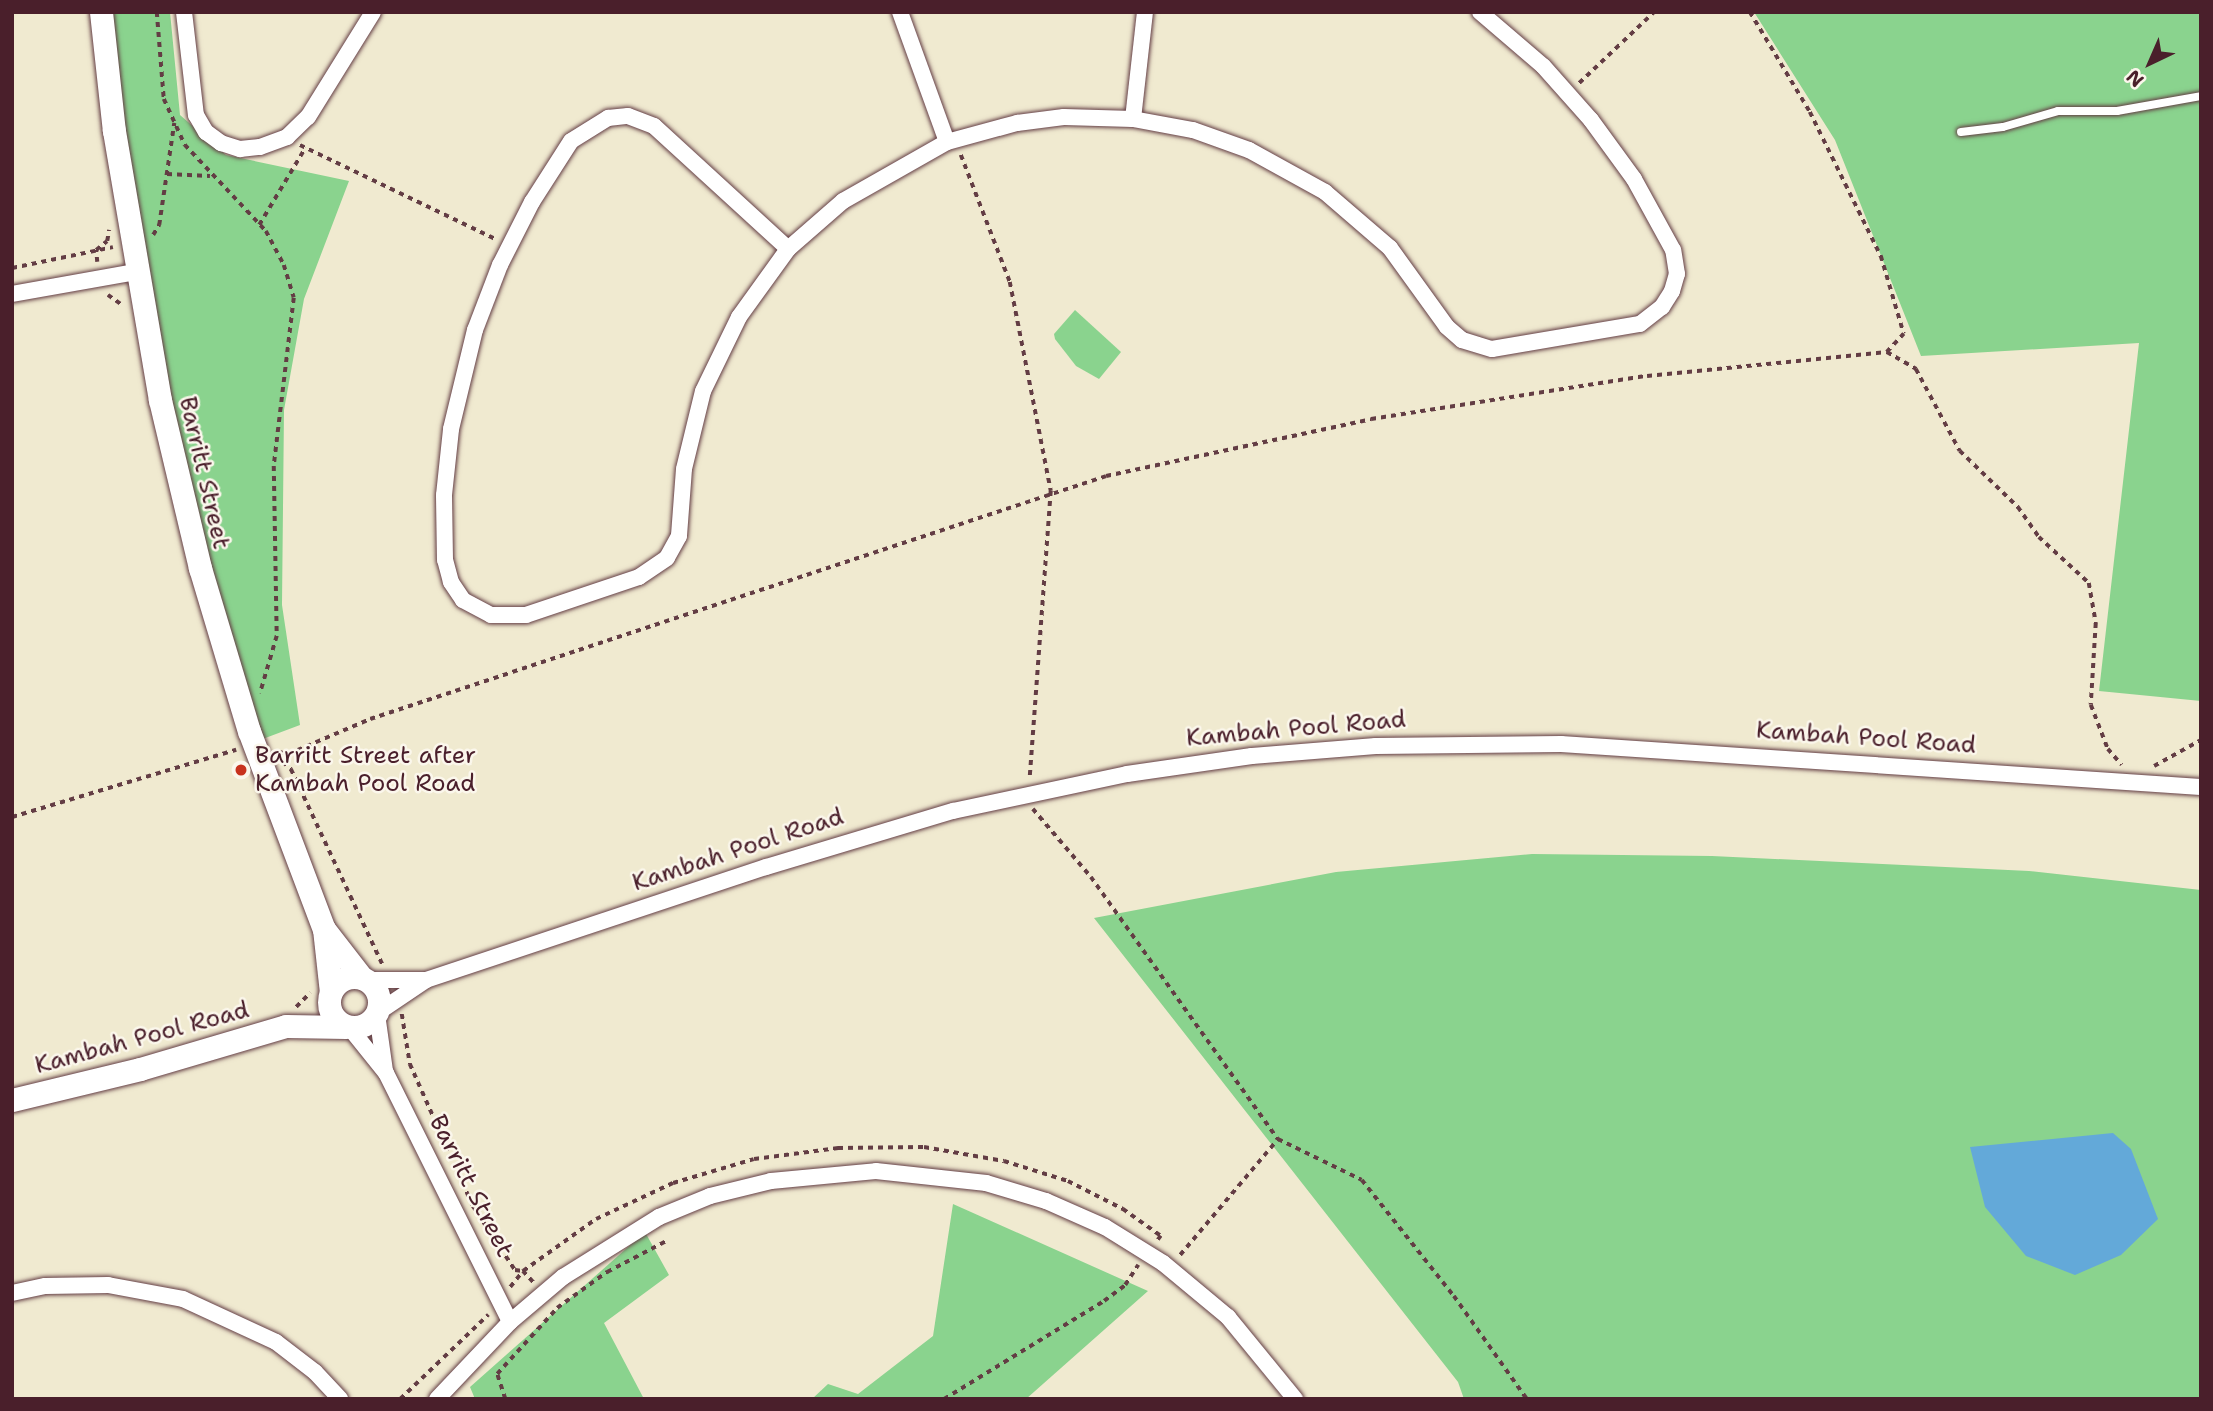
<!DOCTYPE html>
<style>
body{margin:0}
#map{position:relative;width:2213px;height:1411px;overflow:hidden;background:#f0ead0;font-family:"Shantell Sans",sans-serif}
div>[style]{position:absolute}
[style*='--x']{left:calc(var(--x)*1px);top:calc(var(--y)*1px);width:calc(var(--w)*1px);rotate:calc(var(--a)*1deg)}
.green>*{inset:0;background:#8ad38e}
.water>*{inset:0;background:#63a9d9}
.path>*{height:3.5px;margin-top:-1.75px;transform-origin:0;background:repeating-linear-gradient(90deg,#633d44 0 5px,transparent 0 10px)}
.roads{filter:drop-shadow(0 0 2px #633d44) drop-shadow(0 0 2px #633d44)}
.lane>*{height:8px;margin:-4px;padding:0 4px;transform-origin:4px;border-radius:4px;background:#fff}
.street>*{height:16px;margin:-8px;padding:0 8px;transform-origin:8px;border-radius:8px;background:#fff}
.secondary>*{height:23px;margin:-11.5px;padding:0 11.5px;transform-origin:11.5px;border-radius:11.5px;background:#fff}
.secondary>.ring{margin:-11.5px;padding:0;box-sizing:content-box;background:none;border:23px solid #fff;border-radius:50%}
.dots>*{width:19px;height:19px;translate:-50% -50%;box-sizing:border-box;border:4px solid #fbf7ec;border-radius:50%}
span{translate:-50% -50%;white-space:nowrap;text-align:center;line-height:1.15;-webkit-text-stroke:5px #fbf7ec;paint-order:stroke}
.street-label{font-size:24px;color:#4a1f2b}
.poi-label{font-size:24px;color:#4a1f2b}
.left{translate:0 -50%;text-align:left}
.frame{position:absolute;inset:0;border:14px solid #4a1f2b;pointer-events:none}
.north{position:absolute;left:2115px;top:28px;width:70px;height:70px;-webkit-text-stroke:5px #fbf7ec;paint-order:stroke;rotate:224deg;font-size:19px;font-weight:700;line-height:28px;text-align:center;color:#4a1f2b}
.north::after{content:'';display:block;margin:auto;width:24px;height:32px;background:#4a1f2b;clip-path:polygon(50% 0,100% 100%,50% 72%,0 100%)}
</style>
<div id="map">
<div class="green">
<div style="clip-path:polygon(110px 12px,170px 12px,180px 115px,226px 155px,349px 181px,304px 299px,284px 410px,282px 605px,300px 725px,260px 740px,198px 535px,141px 269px)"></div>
<div style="clip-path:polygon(1754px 12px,2201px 12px,2201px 701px,2099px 691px,2139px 343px,1921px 356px,1835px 140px)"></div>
<div style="clip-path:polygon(1075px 310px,1121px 352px,1099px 379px,1076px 366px,1055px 339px,1054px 334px)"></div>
<div style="clip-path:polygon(1532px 854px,1712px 856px,2029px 871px,2201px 890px,2201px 1399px,1464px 1399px,1458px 1382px,1094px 918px,1336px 872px)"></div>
<div style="clip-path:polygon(953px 1204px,1148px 1291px,1026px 1399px,812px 1399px,828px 1384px,858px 1394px,933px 1336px)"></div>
<div style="clip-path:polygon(645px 1232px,669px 1275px,604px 1323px,644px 1399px,475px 1399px,470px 1387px)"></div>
</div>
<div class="water">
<div style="clip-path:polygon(2113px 1133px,2131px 1149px,2158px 1219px,2121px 1255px,2075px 1275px,2026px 1256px,1985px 1207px,1970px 1147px)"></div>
</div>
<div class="path">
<div style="--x:157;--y:12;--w:87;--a:85.4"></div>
<div style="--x:164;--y:99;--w:51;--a:65.5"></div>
<div style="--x:185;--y:145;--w:118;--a:46.7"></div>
<div style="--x:266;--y:231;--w:38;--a:62"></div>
<div style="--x:284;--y:265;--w:34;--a:73"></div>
<div style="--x:294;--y:298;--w:169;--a:96.8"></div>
<div style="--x:274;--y:466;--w:170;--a:89"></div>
<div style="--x:277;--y:636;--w:60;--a:106.3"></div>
<div style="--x:1750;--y:12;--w:117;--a:59"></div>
<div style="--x:1810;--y:112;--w:161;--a:63.8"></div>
<div style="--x:1881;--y:256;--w:81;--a:73.6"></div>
<div style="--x:1904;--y:334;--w:25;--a:133"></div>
<div style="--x:1579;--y:83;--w:103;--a:-43.4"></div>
<div style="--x:300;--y:145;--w:216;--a:25.7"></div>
<div style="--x:961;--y:155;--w:136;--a:68.9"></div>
<div style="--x:1010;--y:282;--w:213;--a:78.9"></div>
<div style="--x:1051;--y:491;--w:288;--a:94.2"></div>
<div style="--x:167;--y:174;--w:43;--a:2.7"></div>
<div style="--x:259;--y:225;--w:90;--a:-59.1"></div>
<div style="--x:153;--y:235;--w:12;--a:-59"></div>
<div style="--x:159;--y:225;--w:103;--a:-81.6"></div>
<div style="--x:97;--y:262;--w:12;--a:-95"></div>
<div style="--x:96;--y:250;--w:14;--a:-39"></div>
<div style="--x:107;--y:241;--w:11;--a:-80"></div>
<div style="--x:12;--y:268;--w:103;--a:-11.7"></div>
<div style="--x:108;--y:295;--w:19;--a:35"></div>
<div style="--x:279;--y:752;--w:9;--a:13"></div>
<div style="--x:288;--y:754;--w:89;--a:-23.1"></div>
<div style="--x:370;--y:719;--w:775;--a:-18.27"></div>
<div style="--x:1106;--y:476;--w:271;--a:-12.1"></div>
<div style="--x:1371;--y:419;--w:279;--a:-8.9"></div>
<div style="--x:1647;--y:376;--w:241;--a:-5.7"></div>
<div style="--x:1887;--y:352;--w:34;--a:30"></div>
<div style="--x:1916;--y:369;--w:93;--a:61.8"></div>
<div style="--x:1960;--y:451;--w:81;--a:44"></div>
<div style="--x:2018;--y:507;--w:37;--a:55"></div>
<div style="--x:2039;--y:537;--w:68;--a:42.6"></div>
<div style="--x:2089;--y:583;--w:41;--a:80.1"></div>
<div style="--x:2096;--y:623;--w:82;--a:93.5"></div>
<div style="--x:2091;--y:705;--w:47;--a:68.9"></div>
<div style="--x:2108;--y:749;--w:21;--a:49"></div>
<div style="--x:283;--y:762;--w:11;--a:41"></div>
<div style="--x:291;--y:769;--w:217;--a:64.9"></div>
<div style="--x:2154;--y:766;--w:54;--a:-29"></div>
<div style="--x:1033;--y:809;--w:89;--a:49.5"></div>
<div style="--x:1091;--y:877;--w:322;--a:54.5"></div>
<div style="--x:1278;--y:1139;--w:93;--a:26"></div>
<div style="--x:1362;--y:1180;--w:148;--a:51.6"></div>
<div style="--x:1454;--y:1296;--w:126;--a:54.7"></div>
<div style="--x:12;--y:817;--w:234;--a:-16.7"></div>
<div style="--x:296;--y:1007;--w:20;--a:-45"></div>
<div style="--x:402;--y:1014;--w:51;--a:80.9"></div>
<div style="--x:410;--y:1064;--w:155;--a:66.1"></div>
<div style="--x:473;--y:1206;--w:77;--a:56.7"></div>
<div style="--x:515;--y:1270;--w:8;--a:7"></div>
<div style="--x:523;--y:1271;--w:90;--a:-35.5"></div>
<div style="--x:596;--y:1219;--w:85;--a:-25.1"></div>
<div style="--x:673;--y:1183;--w:84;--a:-16.5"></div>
<div style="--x:754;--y:1159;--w:85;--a:-7.5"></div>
<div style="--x:838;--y:1148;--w:86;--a:-0.7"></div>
<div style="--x:924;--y:1147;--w:81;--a:9.9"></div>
<div style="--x:1004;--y:1161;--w:67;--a:17.4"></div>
<div style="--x:1068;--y:1181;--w:62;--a:27"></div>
<div style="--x:1123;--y:1209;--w:47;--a:35.4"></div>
<div style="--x:1161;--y:1236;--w:5;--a:127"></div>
<div style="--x:1180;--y:1255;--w:152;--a:-49.8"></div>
<div style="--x:510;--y:1287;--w:21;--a:-51"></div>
<div style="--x:523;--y:1271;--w:16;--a:47"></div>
<div style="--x:400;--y:1399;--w:122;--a:-43.7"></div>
<div style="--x:505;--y:1399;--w:26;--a:-108"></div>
<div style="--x:497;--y:1374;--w:89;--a:-47.7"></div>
<div style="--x:557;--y:1308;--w:62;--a:-35.8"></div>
<div style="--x:607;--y:1272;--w:69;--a:-27.7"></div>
<div style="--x:944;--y:1399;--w:188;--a:-31.5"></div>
<div style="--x:1104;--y:1301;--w:26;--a:-37"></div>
<div style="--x:1125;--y:1285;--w:24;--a:-57"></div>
</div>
<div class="roads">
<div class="lane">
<div style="--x:1961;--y:132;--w:42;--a:-6.8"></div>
<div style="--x:2003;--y:127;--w:57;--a:-16.2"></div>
<div style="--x:2058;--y:111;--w:59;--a:0"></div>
<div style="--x:2117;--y:111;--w:85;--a:-10.1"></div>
</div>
<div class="street">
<div style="--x:184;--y:12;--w:104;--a:83.4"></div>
<div style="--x:196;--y:115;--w:20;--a:60"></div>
<div style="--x:206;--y:132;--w:19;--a:36"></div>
<div style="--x:221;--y:143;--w:20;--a:18"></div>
<div style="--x:240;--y:149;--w:20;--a:-6"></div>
<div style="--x:260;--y:147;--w:29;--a:-20"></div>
<div style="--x:287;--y:137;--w:29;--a:-44"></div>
<div style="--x:308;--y:117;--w:123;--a:-58.2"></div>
<div style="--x:900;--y:12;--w:138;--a:70.1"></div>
<div style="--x:1133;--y:119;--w:108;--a:-83.6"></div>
<div style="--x:788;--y:249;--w:84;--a:125.8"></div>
<div style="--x:739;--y:317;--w:82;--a:115.9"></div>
<div style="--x:703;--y:391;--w:80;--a:103.7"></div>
<div style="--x:684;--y:469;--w:67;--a:94.3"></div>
<div style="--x:679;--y:536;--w:25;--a:119"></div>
<div style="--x:667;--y:558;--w:34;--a:146"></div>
<div style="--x:639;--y:577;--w:119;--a:161.4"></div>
<div style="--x:526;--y:615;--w:35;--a:180"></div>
<div style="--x:491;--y:615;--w:32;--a:-152"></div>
<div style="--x:463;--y:600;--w:22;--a:-124"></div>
<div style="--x:451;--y:582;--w:23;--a:-105"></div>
<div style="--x:445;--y:560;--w:65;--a:-90.9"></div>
<div style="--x:444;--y:495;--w:66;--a:-83.9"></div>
<div style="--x:451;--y:429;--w:102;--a:-76.4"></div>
<div style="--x:475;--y:330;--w:70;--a:-69"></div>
<div style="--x:500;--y:265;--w:71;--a:-63.1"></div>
<div style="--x:532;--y:202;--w:72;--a:-57.4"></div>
<div style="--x:571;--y:141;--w:44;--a:-31.9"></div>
<div style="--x:608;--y:118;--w:20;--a:-6"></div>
<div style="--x:628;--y:116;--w:28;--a:21"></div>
<div style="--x:654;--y:126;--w:182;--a:42.5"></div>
<div style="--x:788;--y:249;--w:73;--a:-41.1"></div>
<div style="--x:843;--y:201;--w:120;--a:-29.6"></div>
<div style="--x:947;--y:142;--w:73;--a:-15.2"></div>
<div style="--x:1017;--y:123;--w:47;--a:-7.3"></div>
<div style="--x:1064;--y:117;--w:69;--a:1.7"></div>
<div style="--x:1133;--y:119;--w:61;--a:10.4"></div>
<div style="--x:1193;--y:130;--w:59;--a:19.7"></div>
<div style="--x:1249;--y:150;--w:87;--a:28.9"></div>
<div style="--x:1325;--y:192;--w:86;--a:40.7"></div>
<div style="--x:1390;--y:248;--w:97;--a:54.2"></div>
<div style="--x:1447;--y:327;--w:20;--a:41"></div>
<div style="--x:1462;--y:340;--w:31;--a:17"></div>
<div style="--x:1492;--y:349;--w:150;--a:-9.6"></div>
<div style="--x:1640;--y:324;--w:28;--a:-38"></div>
<div style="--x:1662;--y:307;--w:19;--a:-58"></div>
<div style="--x:1672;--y:291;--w:18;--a:-74"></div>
<div style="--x:1677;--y:274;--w:24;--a:-99"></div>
<div style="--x:1673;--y:250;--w:81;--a:-118.8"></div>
<div style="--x:1634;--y:179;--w:73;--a:-126.1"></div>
<div style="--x:1591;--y:120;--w:72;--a:-131.6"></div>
<div style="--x:1543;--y:66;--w:83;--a:-139.4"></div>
<div style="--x:12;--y:294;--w:126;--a:-10.1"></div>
<div style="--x:366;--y:980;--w:60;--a:0"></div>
<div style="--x:377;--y:1013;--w:59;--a:-34"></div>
<div style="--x:426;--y:980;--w:358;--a:-18.4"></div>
<div style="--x:766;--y:867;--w:195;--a:-16.7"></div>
<div style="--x:953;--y:811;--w:178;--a:-12"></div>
<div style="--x:1127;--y:774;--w:126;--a:-8.2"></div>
<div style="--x:1252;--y:756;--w:124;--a:-4.6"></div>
<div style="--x:1376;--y:746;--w:185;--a:-0.6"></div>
<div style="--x:1561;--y:744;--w:641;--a:3.84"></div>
<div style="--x:377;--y:1014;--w:58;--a:82"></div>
<div style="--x:349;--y:1027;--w:59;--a:51.2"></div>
<div style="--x:386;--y:1073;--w:278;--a:63.5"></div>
<div style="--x:12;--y:1293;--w:34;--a:-12"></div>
<div style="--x:45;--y:1286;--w:63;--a:-0.9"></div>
<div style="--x:108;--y:1285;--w:76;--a:10.6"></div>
<div style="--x:183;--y:1299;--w:102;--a:24.8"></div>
<div style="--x:276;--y:1342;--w:49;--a:37.6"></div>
<div style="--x:315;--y:1372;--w:37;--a:47"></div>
<div style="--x:437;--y:1399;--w:106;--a:-46.5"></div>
<div style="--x:510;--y:1322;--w:70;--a:-40.3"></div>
<div style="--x:563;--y:1277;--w:113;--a:-32"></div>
<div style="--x:659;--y:1217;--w:55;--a:-22.4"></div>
<div style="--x:710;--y:1196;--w:63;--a:-13.8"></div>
<div style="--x:771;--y:1181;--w:105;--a:-5.4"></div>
<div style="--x:876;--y:1171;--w:111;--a:6.2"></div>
<div style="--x:986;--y:1183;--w:63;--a:16.7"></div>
<div style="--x:1046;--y:1201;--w:64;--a:23.8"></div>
<div style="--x:1105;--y:1227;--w:68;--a:31.8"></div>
<div style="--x:1163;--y:1263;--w:85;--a:39.7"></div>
<div style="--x:1228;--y:1317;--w:106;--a:50.7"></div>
</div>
<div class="secondary">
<div style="--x:101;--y:12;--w:120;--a:83.8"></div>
<div style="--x:114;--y:131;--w:273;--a:80.3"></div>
<div style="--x:160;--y:400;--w:173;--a:76.6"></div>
<div style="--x:200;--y:568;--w:170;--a:73.3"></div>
<div style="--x:249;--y:731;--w:212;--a:69.3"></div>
<div style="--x:324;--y:929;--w:63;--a:83.7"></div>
<div style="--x:324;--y:929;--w:62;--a:52.2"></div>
<div class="ring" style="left:329px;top:977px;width:27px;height:27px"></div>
<div style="--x:12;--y:1100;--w:132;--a:-13.6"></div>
<div style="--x:140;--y:1069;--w:152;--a:-16.4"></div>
<div style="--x:286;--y:1026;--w:60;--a:1"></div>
</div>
</div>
<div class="dots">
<div style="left:241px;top:770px;background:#c8321e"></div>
</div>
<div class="street-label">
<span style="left:204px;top:473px;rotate:77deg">Barritt Street</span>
<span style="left:1296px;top:729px;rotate:-5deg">Kambah Pool Road</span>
<span style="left:1866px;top:738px;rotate:4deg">Kambah Pool Road</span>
<span style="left:738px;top:850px;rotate:-18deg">Kambah Pool Road</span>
<span style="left:142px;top:1038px;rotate:-15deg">Kambah Pool Road</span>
<span style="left:471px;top:1186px;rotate:63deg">Barritt Street</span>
</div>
<div class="poi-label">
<span class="left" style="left:255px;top:770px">Barritt Street after<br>Kambah Pool Road</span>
</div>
<div class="frame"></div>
<div class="north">N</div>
</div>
